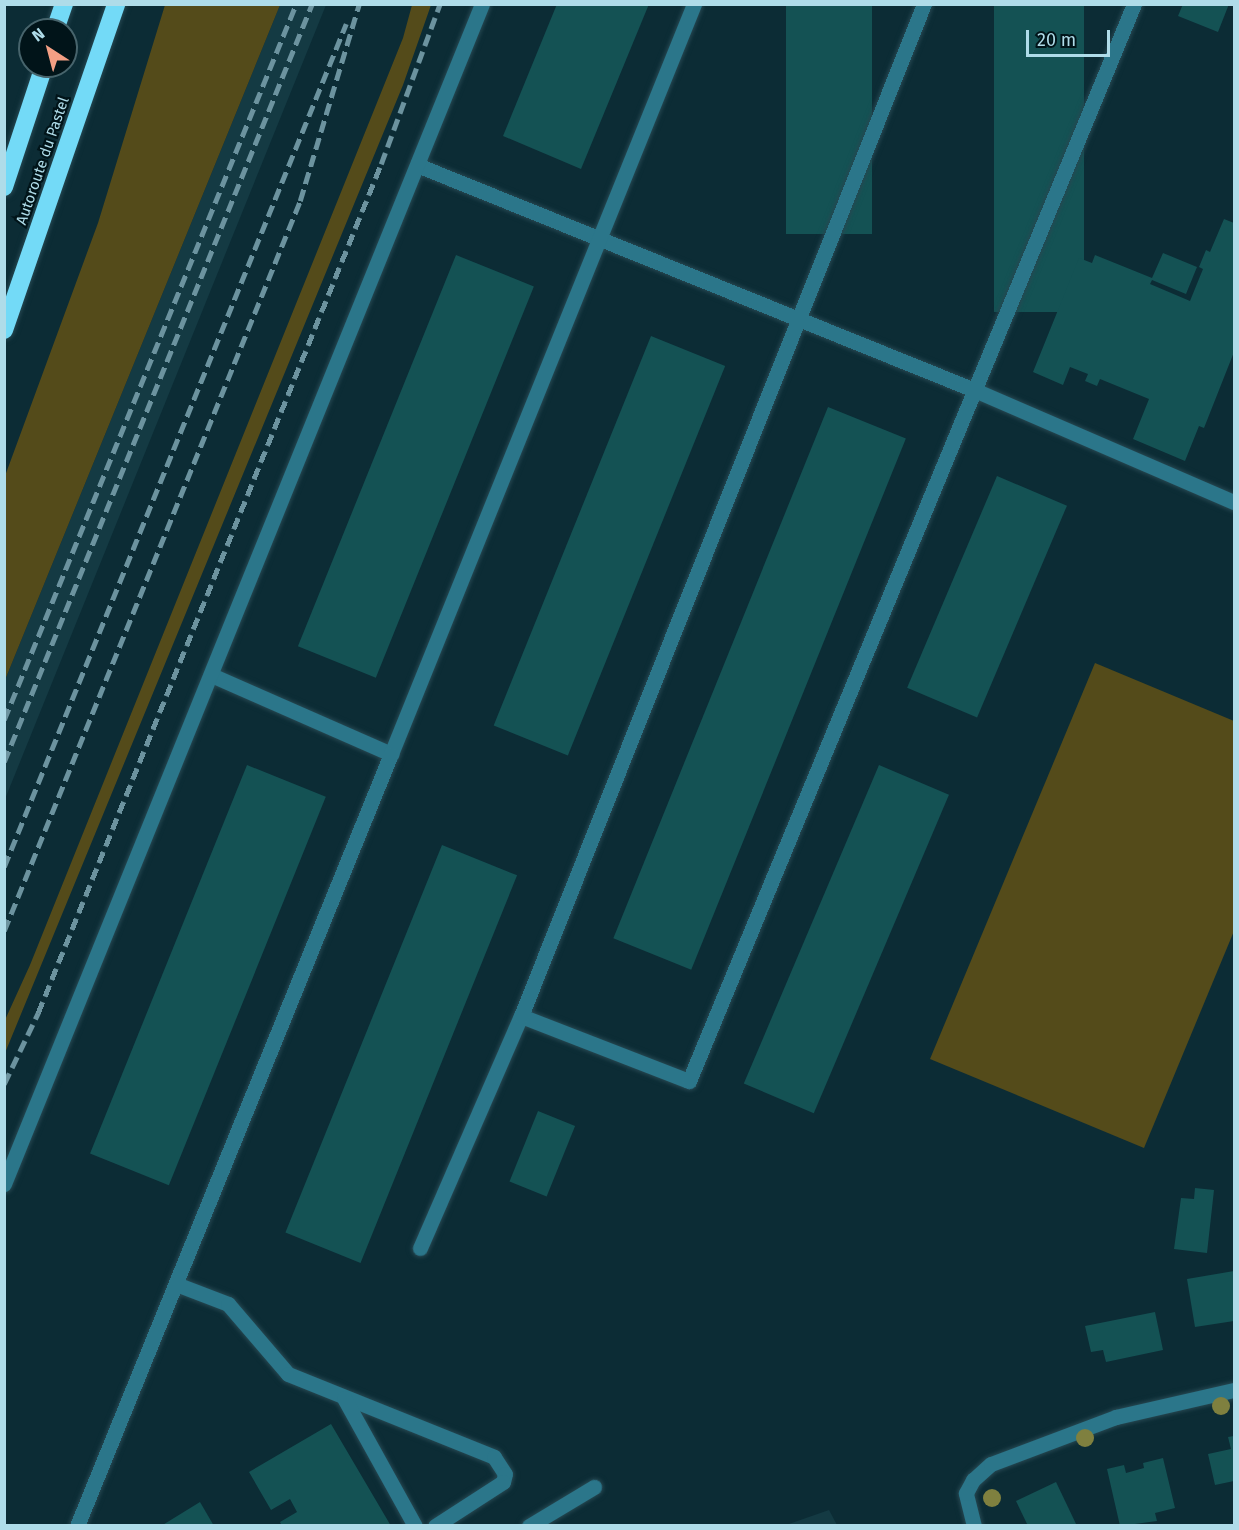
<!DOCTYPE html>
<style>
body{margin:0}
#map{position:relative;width:1239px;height:1530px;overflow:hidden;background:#0c2c35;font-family:"Fira Sans",sans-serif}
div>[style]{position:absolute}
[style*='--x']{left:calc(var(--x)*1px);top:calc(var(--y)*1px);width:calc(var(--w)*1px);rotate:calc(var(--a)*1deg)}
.built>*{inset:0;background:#143a43}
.green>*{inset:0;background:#544b1a}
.building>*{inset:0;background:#145254;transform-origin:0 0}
.roads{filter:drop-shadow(0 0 2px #264852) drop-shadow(0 0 2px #264852)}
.minor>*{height:15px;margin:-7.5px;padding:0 7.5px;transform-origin:7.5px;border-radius:7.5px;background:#2b768a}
.highway>*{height:18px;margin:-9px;padding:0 9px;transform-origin:9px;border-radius:9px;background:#73daf7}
.rail>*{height:4.5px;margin-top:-2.25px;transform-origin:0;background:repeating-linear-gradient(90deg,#6c939f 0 12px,transparent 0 18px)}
.trees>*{width:18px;height:18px;margin:-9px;border-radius:50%;background:#7f803f}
span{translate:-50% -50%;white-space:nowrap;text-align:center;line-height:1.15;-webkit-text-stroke:4.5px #011419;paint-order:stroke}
.street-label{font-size:15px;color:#afdce9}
.frame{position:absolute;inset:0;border:6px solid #afdce9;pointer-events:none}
.north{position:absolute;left:18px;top:18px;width:60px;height:60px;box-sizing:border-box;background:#011419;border:2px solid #47646c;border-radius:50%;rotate:324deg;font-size:16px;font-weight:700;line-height:24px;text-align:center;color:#afdce9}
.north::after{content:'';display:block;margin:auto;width:21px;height:27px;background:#f39f84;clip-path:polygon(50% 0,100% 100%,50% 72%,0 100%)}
.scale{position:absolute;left:1026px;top:30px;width:84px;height:27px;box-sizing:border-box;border:3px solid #afdce9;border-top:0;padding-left:8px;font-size:18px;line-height:21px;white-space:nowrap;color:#afdce9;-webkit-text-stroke:4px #011419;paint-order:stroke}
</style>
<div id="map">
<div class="built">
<div style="clip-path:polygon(280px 5px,326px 5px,5px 799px,5px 680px)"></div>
<div style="clip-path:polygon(829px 1510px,837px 1525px,786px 1525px)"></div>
</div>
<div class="green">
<div style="clip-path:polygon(165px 5px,280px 5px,5px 680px,5px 476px,98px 223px)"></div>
<div style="clip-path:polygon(412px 5px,431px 5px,403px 85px,5px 1053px,5px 1020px,30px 965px,403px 38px)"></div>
<div style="clip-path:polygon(1095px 663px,1234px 721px,1234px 931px,1144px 1148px,930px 1059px)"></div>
</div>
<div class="building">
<div style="clip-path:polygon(557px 4px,649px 4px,581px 169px,503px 136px)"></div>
<div style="left:786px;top:4px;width:86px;height:230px"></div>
<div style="left:994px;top:4px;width:90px;height:308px"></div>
<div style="clip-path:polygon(1183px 4px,1229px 4px,1218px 32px,1178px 16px)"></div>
<div style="clip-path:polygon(1224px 219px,1234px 223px,1234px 352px,1204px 428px,1199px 426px,1185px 461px,1133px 439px,1149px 399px,1100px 379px,1097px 386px,1085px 381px,1088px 374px,1070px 367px,1063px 385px,1033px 372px,1079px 258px,1092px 263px,1095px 255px,1152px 278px,1163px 253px,1197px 267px,1186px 294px,1152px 280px,1150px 284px,1190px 301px,1203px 269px,1199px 267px,1206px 250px,1210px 252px)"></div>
<div style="left:456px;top:255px;width:84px;height:422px;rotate:22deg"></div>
<div style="left:651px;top:336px;width:80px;height:420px;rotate:22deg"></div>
<div style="left:828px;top:407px;width:84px;height:573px;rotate:22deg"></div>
<div style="left:997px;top:476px;width:76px;height:230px;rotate:23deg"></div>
<div style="left:247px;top:765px;width:85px;height:419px;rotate:22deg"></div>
<div style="left:879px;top:765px;width:76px;height:346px;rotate:23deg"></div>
<div style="left:442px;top:845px;width:81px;height:418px;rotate:22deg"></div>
<div style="left:538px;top:1111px;width:40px;height:76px;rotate:22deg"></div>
<div style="clip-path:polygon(1195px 1188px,1214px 1190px,1207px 1253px,1174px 1249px,1181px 1198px,1194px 1199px)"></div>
<div style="clip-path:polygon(1234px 1271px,1234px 1321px,1195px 1327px,1187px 1279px)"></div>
<div style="clip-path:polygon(1155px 1312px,1163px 1350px,1106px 1362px,1103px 1350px,1091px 1352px,1085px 1326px)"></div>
<div style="clip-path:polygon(331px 1424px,391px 1526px,282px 1526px,280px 1522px,297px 1512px,290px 1499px,271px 1510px,249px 1472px)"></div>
<div style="clip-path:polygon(1234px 1436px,1234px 1481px,1215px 1485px,1208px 1454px,1231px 1449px,1228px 1437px)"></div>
<div style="clip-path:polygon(1163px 1458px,1175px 1508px,1155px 1513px,1157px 1521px,1120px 1526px,1107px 1469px,1124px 1465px,1126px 1473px,1144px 1468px,1143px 1463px)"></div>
<div style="clip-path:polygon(1056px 1482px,1077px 1526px,1028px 1526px,1016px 1501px)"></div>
<div style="clip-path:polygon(200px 1502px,214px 1526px,161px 1526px)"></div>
</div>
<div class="roads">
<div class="minor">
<div style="--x:417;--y:165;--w:604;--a:21.98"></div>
<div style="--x:977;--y:391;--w:280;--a:23.4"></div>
<div style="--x:211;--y:675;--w:197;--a:23.7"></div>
<div style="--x:391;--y:754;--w:809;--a:-68"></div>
<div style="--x:521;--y:1016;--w:180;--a:21.2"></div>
<div style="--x:689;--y:1081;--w:1165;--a:-67.55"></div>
<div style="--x:4;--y:1184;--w:1273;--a:-67.95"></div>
<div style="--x:420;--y:1248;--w:253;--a:-66.5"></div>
<div style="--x:521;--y:1016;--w:1089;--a:-68.29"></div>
<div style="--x:176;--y:1284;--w:56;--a:21"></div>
<div style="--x:228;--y:1304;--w:92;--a:49.4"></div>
<div style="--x:288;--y:1374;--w:222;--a:21.9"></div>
<div style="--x:494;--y:1457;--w:20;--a:57"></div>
<div style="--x:505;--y:1474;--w:8;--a:104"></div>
<div style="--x:503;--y:1482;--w:81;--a:147.1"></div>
<div style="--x:344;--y:1398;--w:146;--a:61"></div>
<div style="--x:77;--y:1526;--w:833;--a:-67.87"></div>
<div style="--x:529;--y:1526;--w:76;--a:-31"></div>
<div style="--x:974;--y:1526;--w:34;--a:-104"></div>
<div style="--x:966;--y:1493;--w:15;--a:-62"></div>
<div style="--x:973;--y:1480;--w:24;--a:-42"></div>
<div style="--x:991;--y:1464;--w:134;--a:-20.6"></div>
<div style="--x:1116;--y:1417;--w:121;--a:-12.9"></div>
</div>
<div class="highway">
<div style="--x:55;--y:30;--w:28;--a:-71"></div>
<div style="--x:4;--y:187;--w:127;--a:-71.7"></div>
<div style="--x:4;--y:330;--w:345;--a:-71"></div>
</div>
</div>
<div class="rail">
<div style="--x:4;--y:720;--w:773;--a:-67.81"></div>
<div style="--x:4;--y:762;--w:818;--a:-67.89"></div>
<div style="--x:4;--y:867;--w:910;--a:-67.92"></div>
<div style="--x:4;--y:931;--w:788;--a:-67.93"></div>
<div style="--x:300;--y:201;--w:206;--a:-73.3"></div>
<div style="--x:4;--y:1084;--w:79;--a:-64.4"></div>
<div style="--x:38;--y:1013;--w:916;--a:-68"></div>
<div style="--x:381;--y:164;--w:171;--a:-69.8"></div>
</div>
<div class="trees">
<div style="left:1221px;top:1406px"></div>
<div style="left:1085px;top:1438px"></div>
<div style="left:992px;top:1498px"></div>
</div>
<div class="street-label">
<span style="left:43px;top:161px;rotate:-71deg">Autoroute du Pastel</span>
</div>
<div class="frame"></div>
<div class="north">N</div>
<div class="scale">20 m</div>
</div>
